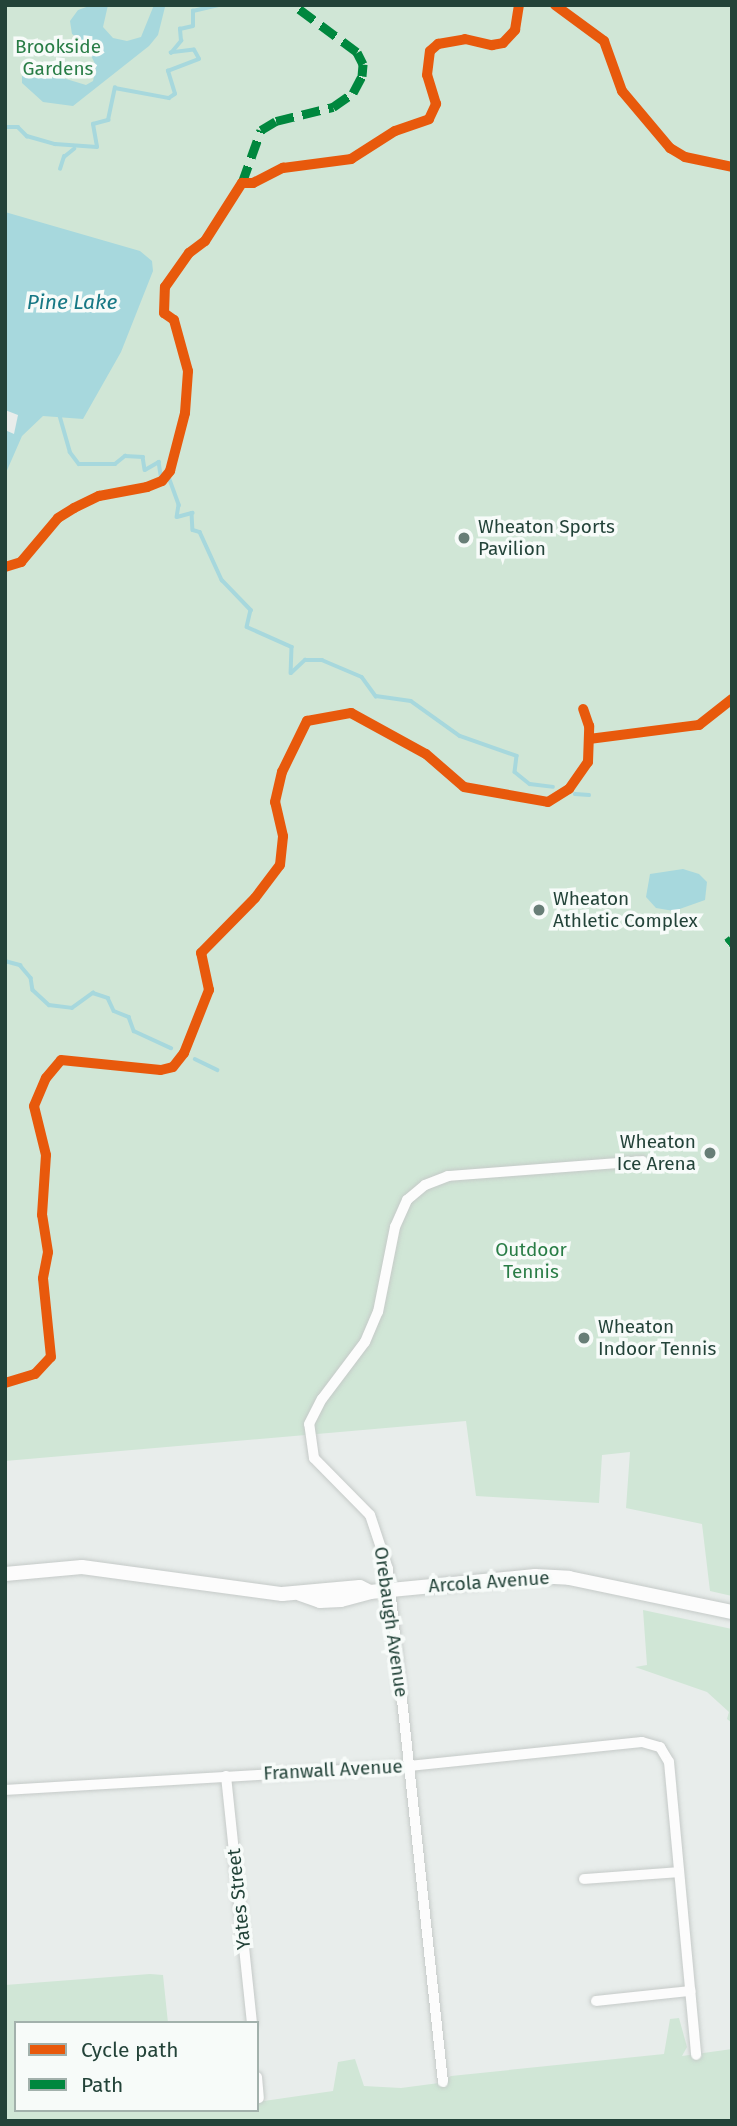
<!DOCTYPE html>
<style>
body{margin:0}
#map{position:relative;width:737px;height:2126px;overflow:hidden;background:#e8edeb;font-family:"Fira Sans",sans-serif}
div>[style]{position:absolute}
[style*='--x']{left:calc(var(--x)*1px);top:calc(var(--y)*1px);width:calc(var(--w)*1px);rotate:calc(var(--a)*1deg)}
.green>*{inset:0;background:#d0e6d6}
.water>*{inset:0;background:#a7d8dd}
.pier>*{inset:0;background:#e8edeb}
.stream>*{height:3.5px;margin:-1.75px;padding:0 1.75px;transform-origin:1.75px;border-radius:1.75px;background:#a7d8dd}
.roads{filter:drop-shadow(0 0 2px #c5cac8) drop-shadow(0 0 2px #c5cac8)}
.street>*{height:10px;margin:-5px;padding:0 5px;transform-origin:5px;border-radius:5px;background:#fcfcfc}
.secondary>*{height:14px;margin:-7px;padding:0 7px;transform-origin:7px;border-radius:7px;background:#fcfcfc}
.quiet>*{height:9px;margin-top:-4.5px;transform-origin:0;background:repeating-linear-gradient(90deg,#00873e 0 18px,transparent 0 27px)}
.cycleway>*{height:10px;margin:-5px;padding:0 5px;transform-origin:5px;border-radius:5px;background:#e8590c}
.dots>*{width:19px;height:19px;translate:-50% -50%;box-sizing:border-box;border:4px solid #f7fbf9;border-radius:50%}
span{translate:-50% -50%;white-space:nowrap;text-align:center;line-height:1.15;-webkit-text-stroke:7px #f7fbf9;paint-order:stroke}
.park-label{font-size:19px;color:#297d46}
.poi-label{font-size:19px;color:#234339}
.left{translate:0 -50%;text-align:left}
.right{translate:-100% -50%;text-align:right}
.street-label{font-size:19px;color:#234339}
.water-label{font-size:21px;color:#177885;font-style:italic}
.frame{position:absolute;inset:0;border:7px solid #234339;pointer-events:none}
.legend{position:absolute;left:14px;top:2021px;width:245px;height:91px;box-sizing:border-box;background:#f7fbf9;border:2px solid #a2b1ac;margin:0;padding:9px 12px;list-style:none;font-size:21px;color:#234339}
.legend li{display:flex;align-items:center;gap:14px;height:35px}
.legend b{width:35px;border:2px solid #a2b1ac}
</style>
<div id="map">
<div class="green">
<div style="clip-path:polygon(5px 5px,732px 5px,732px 1596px,710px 1591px,702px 1524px,626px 1508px,630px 1452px,602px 1455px,599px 1503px,476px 1496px,466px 1421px,5px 1461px)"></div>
<div style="clip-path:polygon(643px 1610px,732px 1629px,732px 1723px,727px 1719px,729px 1712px,707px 1692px,635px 1667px,647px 1665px)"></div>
<div style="clip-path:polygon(150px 1974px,163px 1975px,168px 2023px,16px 2023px,16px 2110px,257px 2110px,257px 2102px,333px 2091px,338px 2062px,355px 2059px,364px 2086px,401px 2088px,439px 2083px,451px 2076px,664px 2054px,670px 2019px,679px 2018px,687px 2047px,682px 2056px,732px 2049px,732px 2121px,5px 2121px,5px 1985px)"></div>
</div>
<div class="water">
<div style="clip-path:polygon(92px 5px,108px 5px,103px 27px,113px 38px,127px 41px,141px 37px,154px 5px,165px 7px,158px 35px,149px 46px,73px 106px,43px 102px,22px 83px,22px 74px,30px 68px,86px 85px,93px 81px,96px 66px,85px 43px,72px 34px,70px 21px,78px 10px)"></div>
<div style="clip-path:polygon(5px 212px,140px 251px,152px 261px,153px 271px,121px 352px,83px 419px,43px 416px,22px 436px,5px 475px)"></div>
<div style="clip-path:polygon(683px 869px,699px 874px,707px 882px,705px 900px,674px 911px,656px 908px,646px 897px,650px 874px)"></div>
</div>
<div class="pier">
<div style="clip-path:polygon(5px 410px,18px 415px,14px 434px,5px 430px)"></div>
</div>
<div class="stream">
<div style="--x:5;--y:127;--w:13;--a:0"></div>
<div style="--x:18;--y:127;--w:13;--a:45"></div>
<div style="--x:27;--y:136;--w:29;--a:16"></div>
<div style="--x:55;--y:144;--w:42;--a:4.1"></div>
<div style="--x:97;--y:147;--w:23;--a:-100"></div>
<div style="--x:93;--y:124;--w:16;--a:-15"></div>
<div style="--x:108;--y:120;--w:33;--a:-78"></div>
<div style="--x:115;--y:88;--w:55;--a:10.5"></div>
<div style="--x:169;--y:98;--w:7;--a:-34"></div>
<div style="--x:175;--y:94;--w:24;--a:-107"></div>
<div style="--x:168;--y:71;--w:33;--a:-21"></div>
<div style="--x:199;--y:59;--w:10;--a:-119"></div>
<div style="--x:194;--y:50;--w:23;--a:173"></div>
<div style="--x:171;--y:53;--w:16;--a:-50"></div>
<div style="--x:181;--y:41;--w:12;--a:-95"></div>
<div style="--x:180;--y:29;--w:13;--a:-13"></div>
<div style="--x:193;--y:26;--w:15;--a:-90"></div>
<div style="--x:193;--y:11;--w:27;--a:-13"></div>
<div style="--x:60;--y:169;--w:13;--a:-72"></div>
<div style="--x:64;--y:157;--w:13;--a:-39"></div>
<div style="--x:60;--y:416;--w:37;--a:74"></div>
<div style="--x:70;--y:452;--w:15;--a:53"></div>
<div style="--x:79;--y:464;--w:36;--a:0"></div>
<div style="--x:115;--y:464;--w:13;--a:-39"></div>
<div style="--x:125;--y:456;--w:18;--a:3"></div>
<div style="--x:143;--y:457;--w:13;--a:81"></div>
<div style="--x:145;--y:470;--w:16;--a:-30"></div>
<div style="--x:159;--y:462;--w:13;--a:81"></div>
<div style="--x:169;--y:477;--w:30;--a:70"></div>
<div style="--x:179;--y:505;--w:12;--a:99"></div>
<div style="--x:177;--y:517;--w:16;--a:-15"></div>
<div style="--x:192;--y:513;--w:17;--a:87"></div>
<div style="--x:193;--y:530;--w:7;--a:16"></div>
<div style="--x:200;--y:532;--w:53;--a:65.4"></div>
<div style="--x:222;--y:580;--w:42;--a:46"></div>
<div style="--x:251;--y:610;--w:17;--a:103"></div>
<div style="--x:247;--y:627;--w:49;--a:24"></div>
<div style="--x:292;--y:647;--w:26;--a:92"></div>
<div style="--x:291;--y:673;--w:19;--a:-43"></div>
<div style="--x:305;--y:660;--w:17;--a:0"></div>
<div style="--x:322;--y:660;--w:43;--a:23"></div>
<div style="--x:362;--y:677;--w:24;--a:54"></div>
<div style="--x:376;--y:696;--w:35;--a:8"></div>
<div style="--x:411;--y:701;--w:60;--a:35.5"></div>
<div style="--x:460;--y:736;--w:60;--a:19.3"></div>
<div style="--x:517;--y:756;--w:16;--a:97"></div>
<div style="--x:515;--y:772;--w:19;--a:39"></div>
<div style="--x:530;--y:784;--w:23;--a:7"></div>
<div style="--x:575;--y:794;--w:14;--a:4"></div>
<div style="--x:5;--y:961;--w:16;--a:15"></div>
<div style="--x:20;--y:965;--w:17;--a:50"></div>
<div style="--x:31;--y:978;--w:12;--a:81"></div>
<div style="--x:33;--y:990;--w:22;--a:43"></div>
<div style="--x:49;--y:1005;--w:23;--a:7"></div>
<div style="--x:72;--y:1008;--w:26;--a:-36"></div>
<div style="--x:93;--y:993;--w:16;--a:18"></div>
<div style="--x:108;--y:998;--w:14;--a:65"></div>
<div style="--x:114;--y:1011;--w:16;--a:22"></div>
<div style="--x:129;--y:1017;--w:15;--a:70"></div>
<div style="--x:134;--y:1031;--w:41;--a:24.7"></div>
<div style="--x:195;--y:1059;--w:25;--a:26"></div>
</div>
<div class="roads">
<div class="street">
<div style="--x:226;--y:1776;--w:248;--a:84"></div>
<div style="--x:5;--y:1790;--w:405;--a:-3.4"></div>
<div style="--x:409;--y:1766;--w:234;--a:-5.9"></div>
<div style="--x:642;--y:1742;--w:19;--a:16"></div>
<div style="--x:660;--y:1747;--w:17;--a:59"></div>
<div style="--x:669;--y:1762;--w:294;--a:84.7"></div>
<div style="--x:584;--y:1879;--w:95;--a:-4.2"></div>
<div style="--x:596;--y:2001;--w:95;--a:-6.1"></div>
<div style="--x:257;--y:2077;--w:21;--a:85"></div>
<div style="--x:443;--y:2082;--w:516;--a:-96.12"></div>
<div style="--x:388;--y:1569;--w:57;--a:-108.4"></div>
<div style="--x:370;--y:1515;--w:80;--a:-134.5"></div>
<div style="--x:314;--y:1458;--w:34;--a:-98"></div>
<div style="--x:309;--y:1424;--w:28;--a:-63"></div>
<div style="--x:322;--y:1399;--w:71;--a:-53"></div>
<div style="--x:365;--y:1342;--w:33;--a:-67"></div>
<div style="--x:378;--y:1312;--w:87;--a:-78.7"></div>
<div style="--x:395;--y:1227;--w:30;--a:-66"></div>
<div style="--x:407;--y:1200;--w:23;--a:-40"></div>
<div style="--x:425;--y:1185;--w:25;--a:-21"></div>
<div style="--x:448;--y:1176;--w:195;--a:-4.4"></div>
</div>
<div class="secondary">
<div style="--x:5;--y:1574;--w:77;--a:-5.2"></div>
<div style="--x:82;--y:1567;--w:202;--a:7.7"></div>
<div style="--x:282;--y:1594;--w:78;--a:-5.1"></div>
<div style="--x:360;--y:1587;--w:11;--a:27"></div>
<div style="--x:300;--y:1594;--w:21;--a:19"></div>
<div style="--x:320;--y:1601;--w:21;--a:-3"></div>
<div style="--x:341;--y:1600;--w:30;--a:-15"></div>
<div style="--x:370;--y:1592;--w:166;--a:-5.5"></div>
<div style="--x:535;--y:1576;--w:34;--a:3"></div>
<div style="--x:569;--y:1578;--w:167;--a:11.8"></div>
</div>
</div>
<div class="quiet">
<div style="--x:242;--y:183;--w:56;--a:-70.3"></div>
<div style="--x:261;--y:130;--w:17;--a:-31"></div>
<div style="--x:276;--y:121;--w:59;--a:-13.8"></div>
<div style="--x:333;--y:107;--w:24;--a:-35"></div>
<div style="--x:353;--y:93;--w:19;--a:-62"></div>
<div style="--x:362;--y:76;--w:12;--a:-85"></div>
<div style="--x:363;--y:64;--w:13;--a:-117"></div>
<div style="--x:357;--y:52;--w:79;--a:-143.3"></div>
<div style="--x:727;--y:943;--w:6;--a:-39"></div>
</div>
<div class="cycleway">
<div style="--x:555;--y:5;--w:61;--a:36.3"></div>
<div style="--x:604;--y:41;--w:53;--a:70.2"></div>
<div style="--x:622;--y:91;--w:75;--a:49.9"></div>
<div style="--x:670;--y:148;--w:17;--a:31"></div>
<div style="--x:685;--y:157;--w:48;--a:12"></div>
<div style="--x:5;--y:567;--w:17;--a:-17"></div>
<div style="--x:21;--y:562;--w:57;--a:-49.9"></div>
<div style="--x:58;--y:518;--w:19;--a:-32"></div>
<div style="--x:74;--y:508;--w:28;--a:-26"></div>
<div style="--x:99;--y:496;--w:49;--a:-10.6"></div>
<div style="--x:147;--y:487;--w:16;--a:-22"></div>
<div style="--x:162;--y:481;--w:13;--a:-51"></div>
<div style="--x:170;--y:471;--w:60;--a:-75.5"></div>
<div style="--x:185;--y:413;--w:42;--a:-85.9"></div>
<div style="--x:188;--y:371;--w:53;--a:-105.4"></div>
<div style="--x:174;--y:320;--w:12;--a:-145"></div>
<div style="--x:164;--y:313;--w:26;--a:-88"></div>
<div style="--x:165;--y:287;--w:42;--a:-54.8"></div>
<div style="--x:189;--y:253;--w:20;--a:-37"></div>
<div style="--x:205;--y:241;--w:69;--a:-57.5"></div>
<div style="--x:242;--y:183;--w:11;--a:0"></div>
<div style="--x:253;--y:183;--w:34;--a:-27"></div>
<div style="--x:283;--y:168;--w:69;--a:-7.5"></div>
<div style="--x:351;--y:159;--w:52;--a:-32.5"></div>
<div style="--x:395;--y:131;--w:36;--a:-19"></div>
<div style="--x:429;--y:119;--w:17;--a:-65"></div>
<div style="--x:436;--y:104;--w:30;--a:-107"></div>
<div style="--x:427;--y:75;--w:24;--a:-83"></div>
<div style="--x:430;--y:51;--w:11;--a:-41"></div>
<div style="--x:438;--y:44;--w:27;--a:-10"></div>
<div style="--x:465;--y:39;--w:28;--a:13"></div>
<div style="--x:492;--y:45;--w:11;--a:-10"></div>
<div style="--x:503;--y:43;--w:18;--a:-47"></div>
<div style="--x:515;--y:30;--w:25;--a:-81"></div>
<div style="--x:589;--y:739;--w:111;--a:-7.3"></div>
<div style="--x:699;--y:725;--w:42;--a:-38.2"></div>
<div style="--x:5;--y:1383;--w:31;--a:-17"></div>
<div style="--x:35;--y:1374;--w:23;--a:-47"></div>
<div style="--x:51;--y:1357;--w:79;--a:-95.8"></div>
<div style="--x:43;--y:1278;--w:26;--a:-79"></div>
<div style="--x:48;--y:1252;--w:37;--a:-99"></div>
<div style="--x:42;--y:1215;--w:60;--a:-86.2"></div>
<div style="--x:46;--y:1155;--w:50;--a:-103.8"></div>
<div style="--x:34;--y:1106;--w:30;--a:-67"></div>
<div style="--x:46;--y:1078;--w:23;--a:-50"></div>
<div style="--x:61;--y:1060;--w:100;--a:5.7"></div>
<div style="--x:161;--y:1070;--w:12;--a:-14"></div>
<div style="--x:173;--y:1067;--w:18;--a:-52"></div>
<div style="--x:184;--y:1053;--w:68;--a:-68.4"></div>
<div style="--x:209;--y:990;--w:38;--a:-102"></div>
<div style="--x:201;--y:953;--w:77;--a:-45.5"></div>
<div style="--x:255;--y:898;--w:41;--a:-52.9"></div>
<div style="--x:280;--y:865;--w:29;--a:-84"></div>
<div style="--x:283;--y:836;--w:35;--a:-103"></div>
<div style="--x:275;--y:802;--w:31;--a:-77"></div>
<div style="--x:282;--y:772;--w:57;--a:-63.9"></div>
<div style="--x:307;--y:721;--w:45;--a:-10.3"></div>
<div style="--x:351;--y:713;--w:85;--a:28.7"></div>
<div style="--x:426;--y:754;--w:50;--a:41"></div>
<div style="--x:464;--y:787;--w:85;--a:10.1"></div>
<div style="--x:548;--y:802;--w:25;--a:-32"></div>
<div style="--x:569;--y:789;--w:33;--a:-55"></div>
<div style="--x:588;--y:762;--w:36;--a:-88"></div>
<div style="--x:589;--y:726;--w:18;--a:-109"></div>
</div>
<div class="dots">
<div style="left:464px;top:538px;background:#687e77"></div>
<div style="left:539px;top:910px;background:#687e77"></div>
<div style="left:710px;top:1153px;background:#687e77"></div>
<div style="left:584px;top:1338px;background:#687e77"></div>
</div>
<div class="park-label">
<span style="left:58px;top:58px">Brookside<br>Gardens</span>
<span style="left:531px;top:1261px">Outdoor<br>Tennis</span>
</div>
<div class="poi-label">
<span class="left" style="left:478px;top:538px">Wheaton Sports<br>Pavilion</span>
<span class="left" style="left:553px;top:910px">Wheaton<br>Athletic Complex</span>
<span class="right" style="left:696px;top:1153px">Wheaton<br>Ice Arena</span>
<span class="left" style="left:598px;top:1338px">Wheaton<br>Indoor Tennis</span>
</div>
<div class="street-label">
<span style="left:489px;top:1582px;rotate:-4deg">Arcola Avenue</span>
<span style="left:391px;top:1622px;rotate:82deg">Orebaugh Avenue</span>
<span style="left:333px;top:1770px;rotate:-3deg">Franwall Avenue</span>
<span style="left:239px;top:1899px;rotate:-96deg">Yates Street</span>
</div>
<div class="water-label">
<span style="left:72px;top:302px">Pine Lake</span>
</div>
<div class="frame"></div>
<ul class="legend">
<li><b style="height:9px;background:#e8590c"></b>Cycle path</li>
<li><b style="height:9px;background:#00873e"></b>Path</li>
</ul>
</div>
